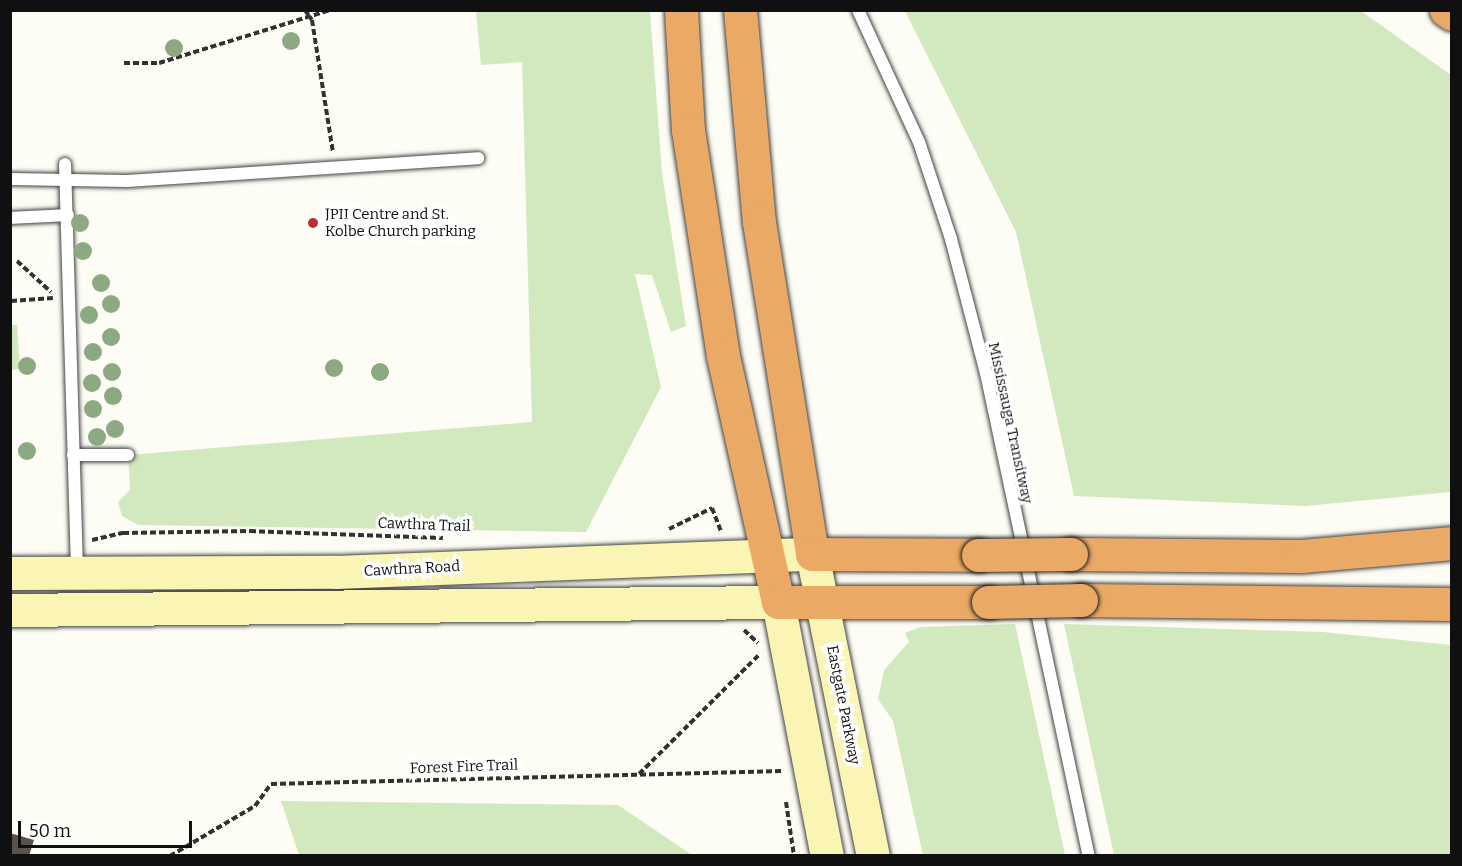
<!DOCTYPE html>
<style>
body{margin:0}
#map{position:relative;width:1462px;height:866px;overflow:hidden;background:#fefdf5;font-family:Bitter,serif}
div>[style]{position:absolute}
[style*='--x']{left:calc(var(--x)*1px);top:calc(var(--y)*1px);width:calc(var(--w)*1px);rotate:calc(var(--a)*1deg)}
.green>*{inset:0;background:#d2e8bf}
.building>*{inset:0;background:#59524d}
.path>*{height:4px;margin-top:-2px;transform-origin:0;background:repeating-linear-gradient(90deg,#323232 0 6px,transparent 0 9px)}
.roads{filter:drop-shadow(0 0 2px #434343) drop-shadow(0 0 2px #434343)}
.service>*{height:12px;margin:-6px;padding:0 6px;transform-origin:6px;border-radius:6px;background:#fff}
.secondary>*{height:33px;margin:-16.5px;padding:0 16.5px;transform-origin:16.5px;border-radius:16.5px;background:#faf5b4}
.motorway>*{height:33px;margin:-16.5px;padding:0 16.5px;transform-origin:16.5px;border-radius:16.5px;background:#eba966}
.bridges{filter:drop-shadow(0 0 2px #212121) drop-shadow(0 0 2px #212121)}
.motorway-bridge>*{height:33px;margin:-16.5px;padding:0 16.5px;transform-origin:16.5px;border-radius:16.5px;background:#eba966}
.trees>*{width:18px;height:18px;margin:-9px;border-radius:50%;background:#8ca982}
.dots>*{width:16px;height:16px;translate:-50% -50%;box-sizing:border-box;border:3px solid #fff;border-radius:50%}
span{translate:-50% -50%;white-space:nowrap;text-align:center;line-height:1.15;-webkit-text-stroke:6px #fff;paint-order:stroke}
.poi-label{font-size:15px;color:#101010}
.left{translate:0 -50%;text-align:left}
.street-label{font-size:15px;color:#101010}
.frame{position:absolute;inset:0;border:12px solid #101010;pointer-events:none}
.scale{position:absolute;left:18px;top:821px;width:174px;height:27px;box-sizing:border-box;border:3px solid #101010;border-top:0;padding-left:8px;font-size:18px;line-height:21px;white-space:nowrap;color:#101010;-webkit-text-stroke:4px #fff;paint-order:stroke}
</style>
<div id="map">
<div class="green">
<div style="clip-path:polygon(476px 11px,650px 11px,662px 173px,686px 326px,671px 332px,652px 275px,635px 274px,661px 387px,586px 532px,138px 525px,122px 516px,118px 502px,130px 490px,128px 455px,532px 422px,522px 62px,481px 65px)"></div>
<div style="clip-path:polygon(905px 11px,1361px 11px,1451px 75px,1451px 492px,1306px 506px,1074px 496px,1016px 232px)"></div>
<div style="clip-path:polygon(11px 325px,17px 325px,20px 369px,11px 370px)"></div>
<div style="clip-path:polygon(1015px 624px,1065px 855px,923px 855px,893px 721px,878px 699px,884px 670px,909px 642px,905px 633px,920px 627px)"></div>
<div style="clip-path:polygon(1064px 624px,1323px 632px,1451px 645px,1451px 855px,1114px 855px)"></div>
<div style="clip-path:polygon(281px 801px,618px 805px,692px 855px,299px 855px)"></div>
</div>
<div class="building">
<div style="clip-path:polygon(10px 833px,34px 840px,29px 856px,10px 856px)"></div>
</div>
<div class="path">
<div style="--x:305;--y:10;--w:12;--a:55"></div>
<div style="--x:312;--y:20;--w:134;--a:81"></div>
<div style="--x:124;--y:63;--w:35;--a:0"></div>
<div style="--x:159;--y:63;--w:179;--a:-17.2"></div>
<div style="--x:17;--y:261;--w:46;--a:42.4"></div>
<div style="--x:11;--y:301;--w:42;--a:-4.1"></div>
<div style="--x:669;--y:529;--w:48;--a:-26"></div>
<div style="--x:712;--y:508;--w:26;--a:69"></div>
<div style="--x:92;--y:540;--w:32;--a:-13"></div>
<div style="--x:123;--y:533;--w:127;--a:-0.9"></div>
<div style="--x:250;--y:531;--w:193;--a:2.1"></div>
<div style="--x:744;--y:630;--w:19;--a:43"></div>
<div style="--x:639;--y:774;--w:169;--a:-44.8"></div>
<div style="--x:786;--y:802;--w:55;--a:81.6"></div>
<div style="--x:170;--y:856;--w:99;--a:-30.5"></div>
<div style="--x:255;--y:806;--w:27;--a:-54"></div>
<div style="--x:271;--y:784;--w:511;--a:-1.46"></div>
</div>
<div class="roads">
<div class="service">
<div style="--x:858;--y:10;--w:145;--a:65.2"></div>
<div style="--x:919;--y:142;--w:102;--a:71.7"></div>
<div style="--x:951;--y:239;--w:138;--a:75.4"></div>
<div style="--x:986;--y:373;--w:494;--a:78"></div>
<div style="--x:65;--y:164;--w:407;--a:88.3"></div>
<div style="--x:10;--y:179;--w:117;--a:1"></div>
<div style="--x:127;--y:181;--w:352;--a:-3.7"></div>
<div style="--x:10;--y:218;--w:58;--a:-3"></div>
<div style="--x:73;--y:455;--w:55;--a:0"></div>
</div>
<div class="secondary">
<div style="--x:10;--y:573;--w:326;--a:-0.2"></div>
<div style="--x:336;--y:572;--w:476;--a:-2.2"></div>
<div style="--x:812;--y:554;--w:308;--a:78.6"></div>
<div style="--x:10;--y:610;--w:768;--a:-0.6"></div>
<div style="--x:778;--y:602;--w:259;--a:79.1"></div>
</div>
<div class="motorway">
<div style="--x:681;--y:10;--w:120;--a:86.7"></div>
<div style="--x:688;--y:130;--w:229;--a:81.2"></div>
<div style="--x:723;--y:356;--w:252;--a:77.4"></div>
<div style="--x:778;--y:602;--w:210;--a:0"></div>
<div style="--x:740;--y:10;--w:213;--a:84.9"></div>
<div style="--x:759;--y:222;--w:336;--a:80.9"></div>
<div style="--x:812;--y:554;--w:166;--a:0.3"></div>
<div style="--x:1446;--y:10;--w:7;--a:34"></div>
<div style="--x:1071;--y:554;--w:230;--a:0.5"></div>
<div style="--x:1301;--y:556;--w:152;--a:-4.9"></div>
<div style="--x:1081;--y:600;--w:371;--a:0.6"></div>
</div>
</div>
<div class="bridges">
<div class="motorway-bridge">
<div style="--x:978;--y:555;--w:93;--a:-0.6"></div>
<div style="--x:988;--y:602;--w:93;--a:-1.2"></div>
</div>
</div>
<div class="trees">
<div style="left:291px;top:41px"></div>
<div style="left:174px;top:48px"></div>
<div style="left:80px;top:223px"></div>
<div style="left:83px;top:251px"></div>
<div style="left:101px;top:283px"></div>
<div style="left:111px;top:304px"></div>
<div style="left:89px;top:315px"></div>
<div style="left:111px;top:337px"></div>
<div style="left:93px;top:352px"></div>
<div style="left:27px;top:366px"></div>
<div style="left:334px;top:368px"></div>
<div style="left:112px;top:372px"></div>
<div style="left:380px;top:372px"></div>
<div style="left:92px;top:383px"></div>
<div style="left:113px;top:396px"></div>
<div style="left:93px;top:409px"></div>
<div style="left:115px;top:429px"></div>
<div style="left:97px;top:437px"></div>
<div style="left:27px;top:451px"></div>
</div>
<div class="dots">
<div style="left:313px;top:223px;background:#b93031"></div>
</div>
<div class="poi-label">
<span class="left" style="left:325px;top:223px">JPII Centre and St.<br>Kolbe Church parking</span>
</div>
<div class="street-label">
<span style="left:1010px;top:423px;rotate:78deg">Mississauga Transitway</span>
<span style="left:424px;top:525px;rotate:2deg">Cawthra Trail</span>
<span style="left:412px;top:569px;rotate:-3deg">Cawthra Road</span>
<span style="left:843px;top:705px;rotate:79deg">Eastgate Parkway</span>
<span style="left:464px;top:767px;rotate:-2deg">Forest Fire Trail</span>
</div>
<div class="frame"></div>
<div class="scale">50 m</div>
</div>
